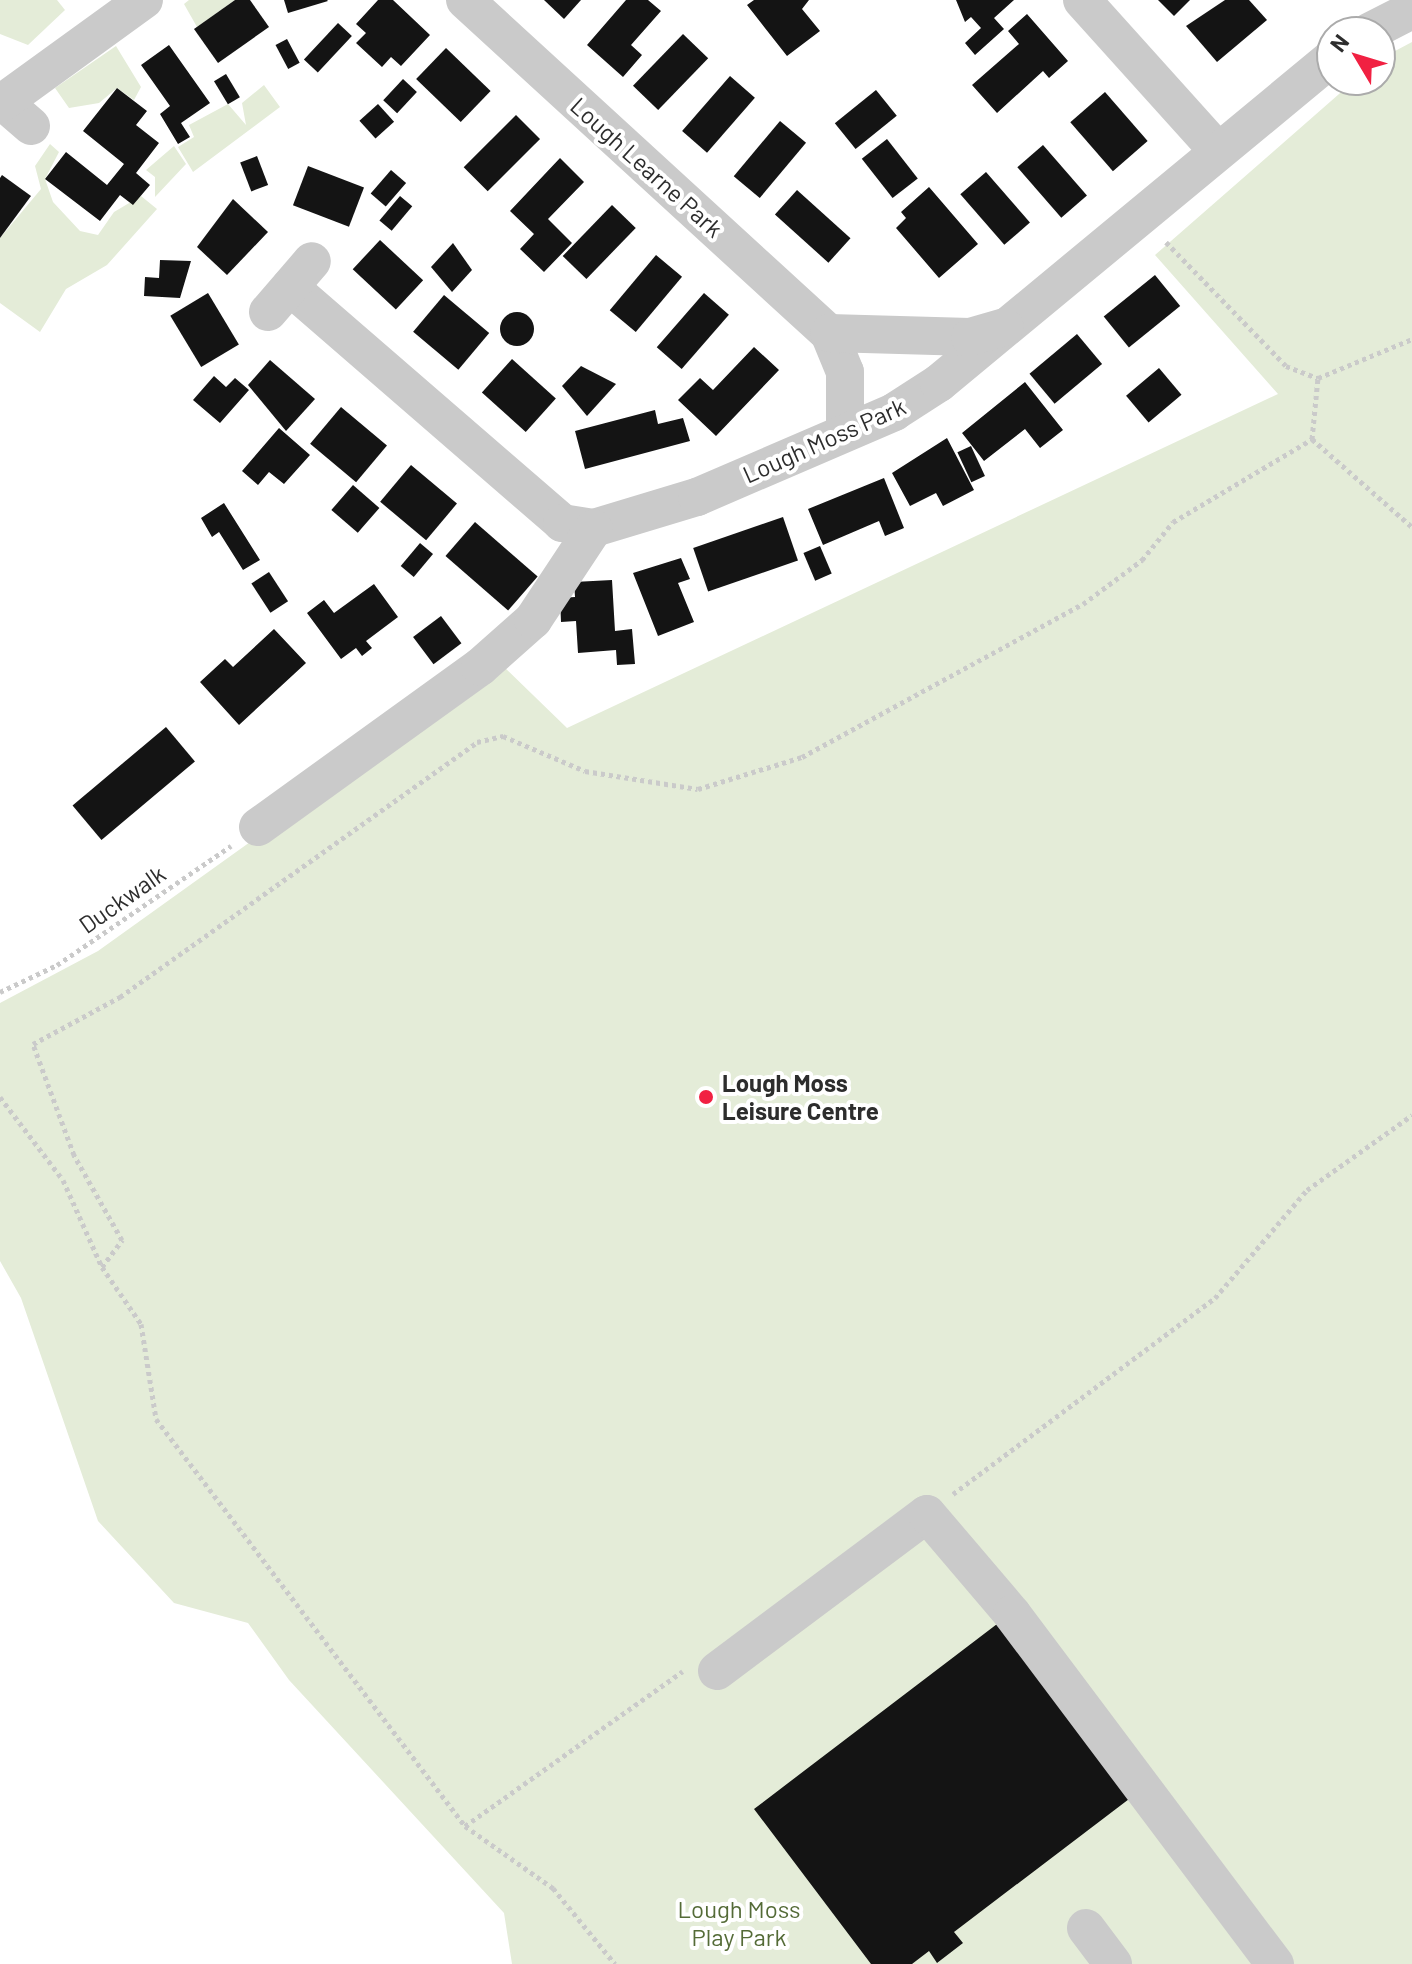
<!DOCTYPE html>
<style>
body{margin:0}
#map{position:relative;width:1412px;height:1964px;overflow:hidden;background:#fff;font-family:Barlow,sans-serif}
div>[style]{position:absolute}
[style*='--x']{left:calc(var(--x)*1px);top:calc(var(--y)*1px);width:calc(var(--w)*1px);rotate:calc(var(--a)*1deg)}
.green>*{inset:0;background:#e4ecd8}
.building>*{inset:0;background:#141414;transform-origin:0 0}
.round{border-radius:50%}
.path>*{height:5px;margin-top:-2.5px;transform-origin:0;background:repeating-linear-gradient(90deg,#cacaca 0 4px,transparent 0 8px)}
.minor>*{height:38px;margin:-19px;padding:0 19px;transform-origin:19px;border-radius:19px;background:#cacaca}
.dots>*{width:22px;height:22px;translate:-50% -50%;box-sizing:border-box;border:4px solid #fff;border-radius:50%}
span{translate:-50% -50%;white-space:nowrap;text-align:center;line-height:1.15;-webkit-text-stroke:8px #fff;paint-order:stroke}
.street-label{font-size:24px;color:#2d2d2d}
.poi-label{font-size:24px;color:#2d2d2d;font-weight:700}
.left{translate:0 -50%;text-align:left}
.park-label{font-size:24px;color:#546b37}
.north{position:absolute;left:1316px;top:16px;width:80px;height:80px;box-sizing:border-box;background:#fff;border:2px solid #ababab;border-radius:50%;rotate:308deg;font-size:22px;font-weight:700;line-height:32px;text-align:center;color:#2d2d2d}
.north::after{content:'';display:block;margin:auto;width:28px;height:36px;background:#f12142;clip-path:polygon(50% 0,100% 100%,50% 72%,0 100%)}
</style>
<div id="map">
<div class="green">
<div style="clip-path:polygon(0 0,57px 0,65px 10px,28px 45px,0 34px)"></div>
<div style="clip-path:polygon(189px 0,235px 0,197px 27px,184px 4px)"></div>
<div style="clip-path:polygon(1412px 42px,1412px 1964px,512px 1964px,504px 1913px,289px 1680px,248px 1623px,174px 1603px,98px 1521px,21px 1298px,0 1261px,0 1003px,98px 951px,500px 663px,567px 728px,1278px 394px,1155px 255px,1355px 80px,1380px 80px,1380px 59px)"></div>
<div style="clip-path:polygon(116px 46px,141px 87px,134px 100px,117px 88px,99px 103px,69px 108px,55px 88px)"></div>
<div style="clip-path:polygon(264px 85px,280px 107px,193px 172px,178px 147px,194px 137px,189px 125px,228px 104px,246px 125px,242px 103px)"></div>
<div style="clip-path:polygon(50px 144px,59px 152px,45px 179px,53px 202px,80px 231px,98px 235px,114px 212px,141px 196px,157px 209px,107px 265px,66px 289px,40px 332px,0 303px,0 238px,41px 189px,35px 166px)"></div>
<div style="clip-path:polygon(174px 146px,186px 164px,155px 197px,155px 177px,146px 170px)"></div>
</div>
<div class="building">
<div style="clip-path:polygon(235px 0,250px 0,269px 27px,218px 63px,194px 29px)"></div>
<div style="clip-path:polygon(284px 0,327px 0,328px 1px,288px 13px)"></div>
<div style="clip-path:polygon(378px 0,393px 0,430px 35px,401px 66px,391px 57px,382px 67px,356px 43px,366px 33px,356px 24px)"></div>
<div style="clip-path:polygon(544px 0,581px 0,564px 19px)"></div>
<div style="clip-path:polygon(626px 0,648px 0,661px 11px,631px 45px,642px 55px,623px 77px,587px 45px)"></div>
<div style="clip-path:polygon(754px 0,809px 0,802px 9px,820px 31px,787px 56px,747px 5px)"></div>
<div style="clip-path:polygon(956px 0,1014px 0,994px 18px,1004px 29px,975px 55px,965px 43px,981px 28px,971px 17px,965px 22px)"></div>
<div style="clip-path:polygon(1158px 0,1190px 0,1174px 16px)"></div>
<div style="clip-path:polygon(1225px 0,1249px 0,1267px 20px,1217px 62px,1186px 26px)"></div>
<div style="clip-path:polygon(1027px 14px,1068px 61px,1049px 78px,1043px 71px,997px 113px,972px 85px,1019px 44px,1008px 31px)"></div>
<div style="left:338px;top:23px;width:19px;height:50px;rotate:43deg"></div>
<div style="left:683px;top:34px;width:35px;height:72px;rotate:44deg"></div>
<div style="left:287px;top:39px;width:27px;height:13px;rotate:62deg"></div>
<div style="clip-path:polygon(169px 45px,210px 103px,181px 123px,190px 137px,178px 144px,160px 114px,170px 106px,141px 65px)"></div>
<div style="left:446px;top:48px;width:62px;height:43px;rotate:44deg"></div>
<div style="left:226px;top:74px;width:27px;height:14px;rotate:59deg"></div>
<div style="left:730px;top:76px;width:33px;height:73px;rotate:41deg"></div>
<div style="left:403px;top:79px;width:19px;height:29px;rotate:43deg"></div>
<div style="clip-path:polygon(117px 88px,147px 111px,136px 125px,159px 143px,136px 173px,150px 185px,133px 205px,120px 195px,100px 221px,45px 179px,66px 152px,107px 185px,124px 164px,83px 131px)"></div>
<div style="left:876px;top:90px;width:33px;height:53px;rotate:51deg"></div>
<div style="left:1105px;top:92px;width:65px;height:46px;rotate:49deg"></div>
<div style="left:378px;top:104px;width:24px;height:25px;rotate:48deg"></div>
<div style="left:516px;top:115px;width:34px;height:74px;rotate:45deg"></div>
<div style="left:780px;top:121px;width:34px;height:72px;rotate:40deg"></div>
<div style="left:887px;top:139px;width:50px;height:32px;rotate:52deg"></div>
<div style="left:1043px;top:145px;width:67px;height:34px;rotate:49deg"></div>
<div style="left:257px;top:156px;width:31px;height:18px;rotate:69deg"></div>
<div style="clip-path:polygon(560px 158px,584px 182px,548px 219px,572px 243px,544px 272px,520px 249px,534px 234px,510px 211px)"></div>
<div style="left:308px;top:166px;width:60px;height:42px;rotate:21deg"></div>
<div style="left:391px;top:170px;width:20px;height:31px;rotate:41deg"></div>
<div style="left:986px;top:172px;width:67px;height:34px;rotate:49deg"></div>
<div style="clip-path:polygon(2px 175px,31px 196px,0 238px,0 178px)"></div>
<div style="clip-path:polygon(929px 187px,978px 244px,939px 278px,896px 228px,906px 218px,901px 212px)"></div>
<div style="left:797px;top:190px;width:72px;height:33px;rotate:42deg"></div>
<div style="left:400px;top:196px;width:16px;height:32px;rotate:40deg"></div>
<div style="clip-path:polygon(233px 199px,268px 232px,227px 275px,197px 247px)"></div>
<div style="left:612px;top:205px;width:33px;height:71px;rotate:44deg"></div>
<div style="left:380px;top:240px;width:59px;height:40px;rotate:43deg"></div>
<div style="clip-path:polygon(453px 243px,472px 270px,452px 292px,431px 267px)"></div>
<div style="left:656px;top:255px;width:34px;height:72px;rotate:40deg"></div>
<div style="clip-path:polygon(160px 260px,191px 261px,180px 298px,144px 296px,145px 277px,159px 278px)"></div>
<div style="left:1155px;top:275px;width:40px;height:66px;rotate:51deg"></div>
<div style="left:208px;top:293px;width:60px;height:44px;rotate:59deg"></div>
<div style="left:704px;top:293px;width:33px;height:72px;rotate:41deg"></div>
<div style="left:444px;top:295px;width:59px;height:48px;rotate:40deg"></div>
<div class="round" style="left:500px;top:312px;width:34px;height:34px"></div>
<div style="left:1077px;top:334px;width:39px;height:62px;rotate:50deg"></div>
<div style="clip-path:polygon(754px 347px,779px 370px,716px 436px,678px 400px,700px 378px,713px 390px)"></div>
<div style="left:512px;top:359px;width:59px;height:45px;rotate:42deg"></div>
<div style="clip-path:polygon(270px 360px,315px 399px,286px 431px,248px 385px)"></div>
<div style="clip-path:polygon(581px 366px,616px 384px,587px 416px,562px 386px)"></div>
<div style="left:1159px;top:368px;width:35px;height:43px;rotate:50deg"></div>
<div style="clip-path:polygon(214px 376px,226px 387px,235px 378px,249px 390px,220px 423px,193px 400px)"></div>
<div style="clip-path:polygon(1025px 382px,1063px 430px,1040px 448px,1025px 429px,984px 461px,962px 433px)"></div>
<div style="left:341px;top:407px;width:60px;height:48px;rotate:40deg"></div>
<div style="clip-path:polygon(655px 410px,658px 424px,683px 418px,690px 441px,585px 469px,575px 431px)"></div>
<div style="clip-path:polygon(279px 428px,310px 455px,284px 484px,269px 472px,258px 485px,242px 471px)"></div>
<div style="clip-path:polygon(947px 438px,974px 490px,943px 506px,936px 493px,910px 506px,892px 473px)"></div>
<div style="left:971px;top:446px;width:33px;height:15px;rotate:65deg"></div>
<div style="left:411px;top:465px;width:60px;height:48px;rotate:40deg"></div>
<div style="clip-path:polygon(884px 478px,904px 528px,885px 536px,879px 521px,823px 545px,808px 509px)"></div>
<div style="left:353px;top:485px;width:35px;height:33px;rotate:41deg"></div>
<div style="clip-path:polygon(224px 503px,260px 560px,243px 570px,219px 532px,212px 537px,201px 518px)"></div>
<div style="left:783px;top:517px;width:46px;height:95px;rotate:71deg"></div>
<div style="left:475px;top:522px;width:83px;height:45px;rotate:41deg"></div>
<div style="left:420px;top:543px;width:17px;height:30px;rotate:40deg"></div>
<div style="left:820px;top:546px;width:30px;height:18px;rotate:67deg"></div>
<div style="clip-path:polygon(681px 558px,690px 579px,678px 583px,694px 622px,658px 636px,633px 573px)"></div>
<div style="left:269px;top:572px;width:35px;height:21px;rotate:57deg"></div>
<div style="clip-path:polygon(612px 580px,615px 631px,632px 629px,635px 664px,617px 665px,616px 650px,578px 653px,576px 621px,561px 622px,560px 598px,575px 597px,574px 582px)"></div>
<div style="clip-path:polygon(374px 584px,398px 617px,366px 641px,372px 648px,362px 656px,356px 648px,341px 659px,307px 613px,324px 600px,334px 613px)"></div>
<div style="left:441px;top:616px;width:34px;height:35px;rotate:53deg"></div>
<div style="clip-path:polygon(274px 629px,306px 663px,239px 725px,200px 682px,225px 659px,233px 667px)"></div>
<div style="left:166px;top:727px;width:45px;height:122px;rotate:50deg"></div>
<div style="clip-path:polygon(1001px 1621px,1133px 1796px,954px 1932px,963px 1943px,937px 1963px,929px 1951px,912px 1964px,871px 1964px,754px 1809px)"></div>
</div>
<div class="path">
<div style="--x:1166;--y:242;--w:173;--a:45.9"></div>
<div style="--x:1286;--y:366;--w:34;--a:21"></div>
<div style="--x:1318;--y:378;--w:102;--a:-22.5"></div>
<div style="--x:1312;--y:439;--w:61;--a:-84.4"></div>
<div style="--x:0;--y:992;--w:63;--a:-25.3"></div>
<div style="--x:57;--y:965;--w:211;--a:-34.4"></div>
<div style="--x:0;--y:1097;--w:104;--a:52.8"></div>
<div style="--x:63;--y:1180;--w:95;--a:65.9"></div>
<div style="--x:102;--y:1267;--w:69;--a:55.6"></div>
<div style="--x:141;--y:1324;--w:96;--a:81"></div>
<div style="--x:156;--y:1419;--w:511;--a:52.79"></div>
<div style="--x:465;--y:1826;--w:108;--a:35.2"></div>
<div style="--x:553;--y:1888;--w:98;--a:50.8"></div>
<div style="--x:102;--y:1267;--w:34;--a:-53"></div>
<div style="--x:122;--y:1240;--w:98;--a:-119.5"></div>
<div style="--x:74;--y:1155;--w:118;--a:-110.3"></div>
<div style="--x:33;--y:1044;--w:99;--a:-28.4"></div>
<div style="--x:120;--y:997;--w:439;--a:-35.5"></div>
<div style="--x:477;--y:742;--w:27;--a:-13"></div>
<div style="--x:503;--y:736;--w:89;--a:23.1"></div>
<div style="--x:585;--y:771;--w:114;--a:9.1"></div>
<div style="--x:698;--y:789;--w:109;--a:-17.1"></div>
<div style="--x:802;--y:757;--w:320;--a:-28.6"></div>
<div style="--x:1083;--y:604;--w:74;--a:-36.7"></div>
<div style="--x:1142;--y:560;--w:49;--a:-50.8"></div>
<div style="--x:1173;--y:522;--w:162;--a:-30.8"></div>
<div style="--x:1312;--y:439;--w:133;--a:41.3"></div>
<div style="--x:953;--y:1494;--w:327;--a:-36.8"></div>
<div style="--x:1215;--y:1298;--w:142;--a:-49.6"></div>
<div style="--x:1307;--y:1190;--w:129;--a:-35.5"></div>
<div style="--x:465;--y:1826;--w:267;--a:-35.4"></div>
</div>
<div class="minor">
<div style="--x:465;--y:0;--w:493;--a:42.5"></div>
<div style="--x:829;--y:333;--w:42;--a:67.7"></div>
<div style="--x:845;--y:372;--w:59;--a:90"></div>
<div style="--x:1082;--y:0;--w:203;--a:48"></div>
<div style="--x:1369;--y:32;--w:48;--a:-27.1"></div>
<div style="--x:31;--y:126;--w:37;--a:-139"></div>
<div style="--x:3;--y:102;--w:174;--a:-35.9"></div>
<div style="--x:290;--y:287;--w:360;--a:40.9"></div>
<div style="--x:562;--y:523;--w:32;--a:9"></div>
<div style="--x:594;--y:528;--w:108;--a:-16.8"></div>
<div style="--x:697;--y:497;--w:215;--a:-23.3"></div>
<div style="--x:894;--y:412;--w:54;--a:-32.8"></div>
<div style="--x:939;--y:383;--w:510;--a:-39.59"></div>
<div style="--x:268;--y:312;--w:67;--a:-49.2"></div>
<div style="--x:829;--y:333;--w:141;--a:1.6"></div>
<div style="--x:970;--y:337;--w:36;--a:-16"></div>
<div style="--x:258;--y:827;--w:274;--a:-35.8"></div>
<div style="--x:480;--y:667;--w:71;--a:-41.6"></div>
<div style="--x:533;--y:620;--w:110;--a:-56.5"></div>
<div style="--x:717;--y:1671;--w:262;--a:-36.8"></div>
<div style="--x:927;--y:1514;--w:131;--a:49.6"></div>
<div style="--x:1012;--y:1614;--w:438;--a:53.1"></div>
<div style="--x:1086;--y:1928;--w:45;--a:53.1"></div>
</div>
<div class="dots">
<div style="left:706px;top:1097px;background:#f12142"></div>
</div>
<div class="street-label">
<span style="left:647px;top:167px;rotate:42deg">Lough Learne Park</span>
<span style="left:824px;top:440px;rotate:-24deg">Lough Moss Park</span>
<span style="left:122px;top:899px;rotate:-35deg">Duckwalk</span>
</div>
<div class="poi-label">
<span class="left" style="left:722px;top:1097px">Lough Moss<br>Leisure Centre</span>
</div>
<div class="park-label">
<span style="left:739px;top:1923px">Lough Moss<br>Play Park</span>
</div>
<div class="north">N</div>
</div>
